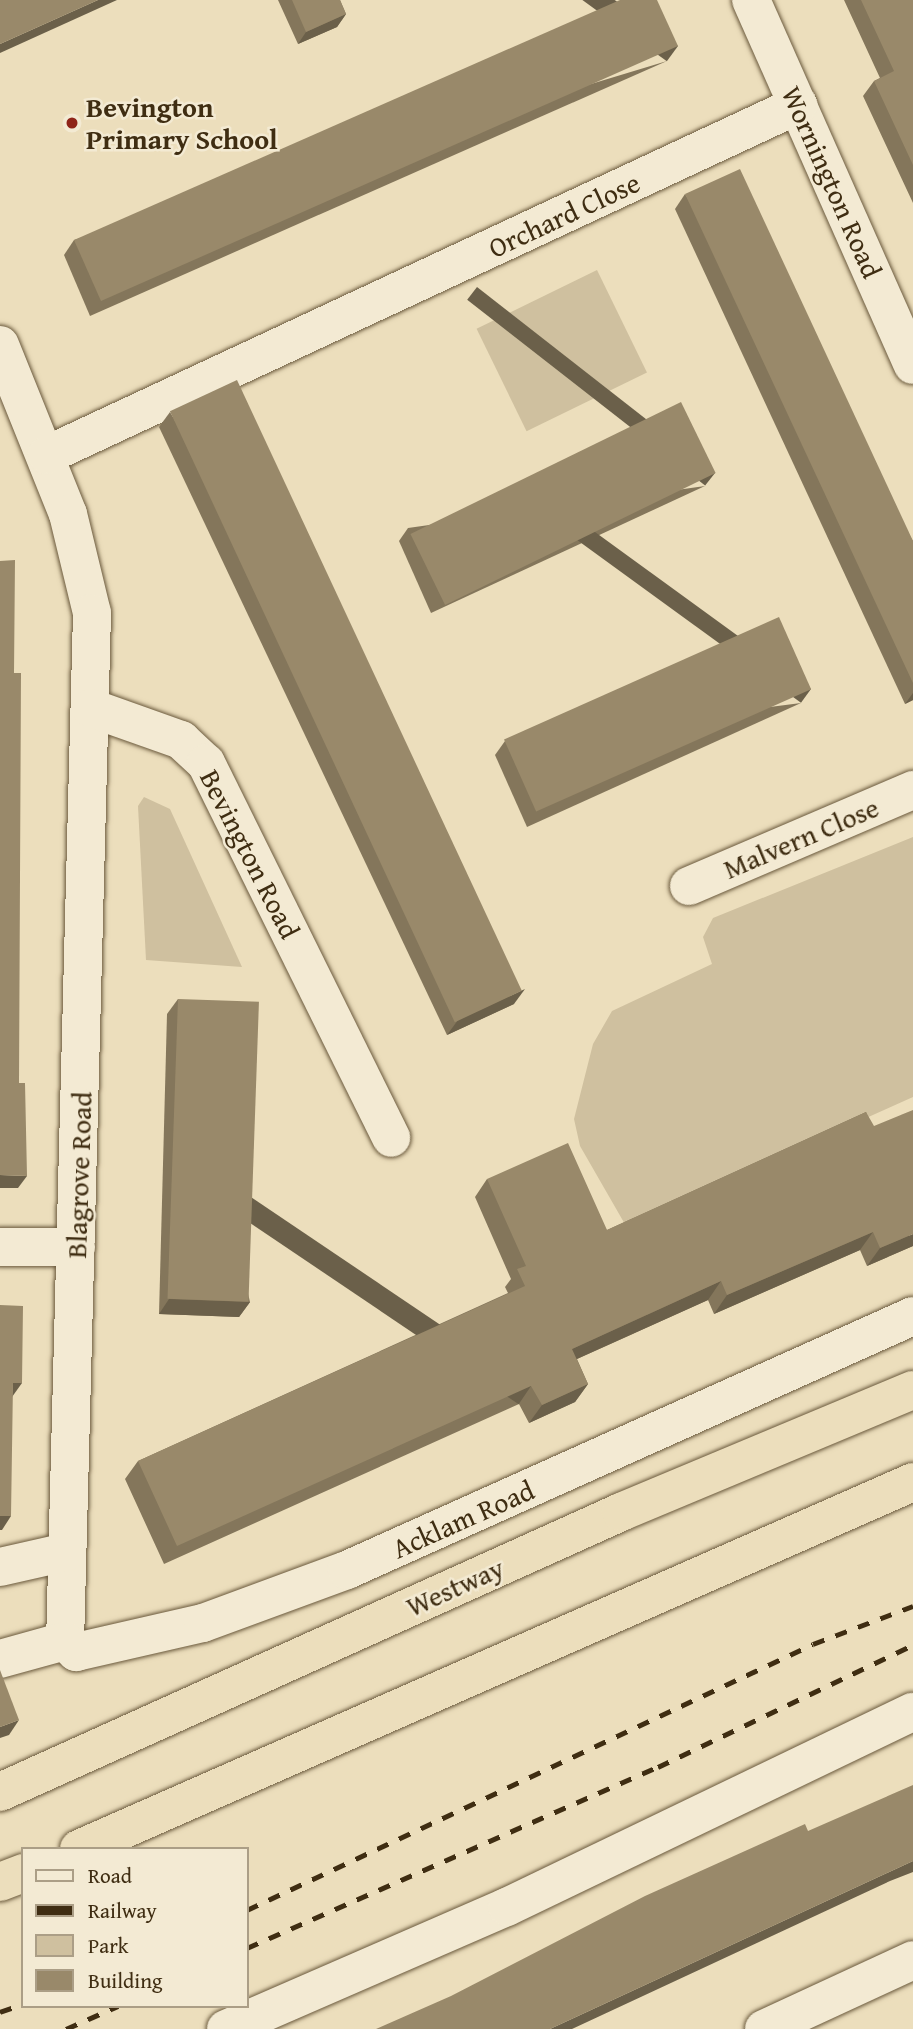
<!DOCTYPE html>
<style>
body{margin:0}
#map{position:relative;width:913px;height:2029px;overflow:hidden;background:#ecdebc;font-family:"Gentium Book Plus",serif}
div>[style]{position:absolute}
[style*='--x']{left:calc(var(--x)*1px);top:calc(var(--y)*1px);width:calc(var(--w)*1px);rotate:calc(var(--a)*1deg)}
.green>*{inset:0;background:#cfc09f;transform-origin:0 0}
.roads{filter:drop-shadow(0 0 2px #6a593c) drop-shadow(0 0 2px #6a593c)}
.minor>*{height:38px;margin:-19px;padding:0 19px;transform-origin:19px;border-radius:19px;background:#f3ead3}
.highway>*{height:38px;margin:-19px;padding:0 19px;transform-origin:19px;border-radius:19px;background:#ecdebc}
.rail>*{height:5px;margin-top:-2.5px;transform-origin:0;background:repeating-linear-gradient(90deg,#3f2d12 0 12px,transparent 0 24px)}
.wall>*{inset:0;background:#84765b}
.shaded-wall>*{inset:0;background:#6b604a;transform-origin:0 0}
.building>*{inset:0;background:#99896a;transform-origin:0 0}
.dots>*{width:19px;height:19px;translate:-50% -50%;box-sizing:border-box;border:4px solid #f3ead3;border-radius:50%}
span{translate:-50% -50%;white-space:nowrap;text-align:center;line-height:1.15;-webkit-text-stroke:5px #f3ead3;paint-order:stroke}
.poi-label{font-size:28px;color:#3f2d12;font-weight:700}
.left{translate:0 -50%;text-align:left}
.street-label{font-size:28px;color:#3f2d12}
.legend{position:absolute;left:21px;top:1847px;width:228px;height:161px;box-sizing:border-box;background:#f3ead3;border:2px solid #ab9e86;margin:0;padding:9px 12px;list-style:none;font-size:21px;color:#3f2d12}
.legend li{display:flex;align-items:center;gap:14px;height:35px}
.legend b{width:35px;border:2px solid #ab9e86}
</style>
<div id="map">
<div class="green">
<div style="left:597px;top:270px;width:114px;height:134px;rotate:64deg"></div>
<div style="clip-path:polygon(144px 797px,170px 809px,242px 967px,146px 960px,138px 806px)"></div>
<div style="clip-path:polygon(913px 837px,913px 1097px,626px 1226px,580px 1146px,574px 1119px,593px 1044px,612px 1011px,712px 964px,703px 937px,713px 918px)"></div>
</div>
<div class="roads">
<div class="minor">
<div style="--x:751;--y:0;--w:399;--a:66.1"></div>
<div style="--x:0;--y:345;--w:182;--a:68.1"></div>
<div style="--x:68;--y:514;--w:102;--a:76.4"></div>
<div style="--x:92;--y:613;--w:1028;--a:91.5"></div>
<div style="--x:47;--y:455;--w:829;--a:-24.99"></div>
<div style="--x:91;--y:708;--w:96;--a:19.6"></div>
<div style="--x:181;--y:740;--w:34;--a:43"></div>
<div style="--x:206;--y:763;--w:418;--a:63.7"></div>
<div style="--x:689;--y:886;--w:244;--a:-23.2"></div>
<div style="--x:0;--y:1247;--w:76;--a:0"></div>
<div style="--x:0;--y:1567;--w:68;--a:-12.8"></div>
<div style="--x:65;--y:1641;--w:16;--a:45"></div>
<div style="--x:76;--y:1652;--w:130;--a:-12.9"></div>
<div style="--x:203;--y:1623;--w:153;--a:-20.2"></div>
<div style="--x:347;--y:1570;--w:620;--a:-24.17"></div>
<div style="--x:0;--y:1659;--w:67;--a:-15.5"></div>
<div style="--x:226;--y:2029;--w:306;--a:-23.5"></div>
<div style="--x:507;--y:1907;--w:450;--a:-25.7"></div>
<div style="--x:764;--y:2029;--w:164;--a:-24.8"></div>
</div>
<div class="highway">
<div style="--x:0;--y:1792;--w:681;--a:-24.27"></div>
<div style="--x:621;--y:1512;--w:316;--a:-22.7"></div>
<div style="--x:79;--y:1849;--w:911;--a:-23.75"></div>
<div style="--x:0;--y:1882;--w:25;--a:-21"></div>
</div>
</div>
<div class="rail">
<div style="--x:247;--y:1910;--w:625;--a:-25.17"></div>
<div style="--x:813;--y:1644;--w:107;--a:-20.8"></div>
<div style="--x:247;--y:1948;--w:449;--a:-23.8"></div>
<div style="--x:658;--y:1767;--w:283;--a:-25.6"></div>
<div style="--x:0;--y:2012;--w:24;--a:-19"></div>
<div style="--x:66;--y:2029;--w:57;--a:-23.9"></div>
</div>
<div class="wall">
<div style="clip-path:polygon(278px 0,340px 0,346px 14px,337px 27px,298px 44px)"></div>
<div style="clip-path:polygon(844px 0,913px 0,913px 203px,863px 96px,874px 81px,880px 78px)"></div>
<div style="clip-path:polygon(667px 61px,90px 316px,64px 255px,74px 240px)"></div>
<div style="clip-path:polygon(685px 194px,913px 541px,913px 700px,905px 704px,675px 209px)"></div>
<div style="clip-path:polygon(170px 412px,514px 1004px,447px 1035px,159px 427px)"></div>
<div style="clip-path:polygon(705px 486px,431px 613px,399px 541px,408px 528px)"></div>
<div style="clip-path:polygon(801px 703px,527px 827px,495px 755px,505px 741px)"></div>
<div style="clip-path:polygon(178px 999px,250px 1302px,239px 1317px,159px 1314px,167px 1014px)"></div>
<div style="clip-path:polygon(866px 1112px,913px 1246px,867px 1266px,860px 1250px,714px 1314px,708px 1300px,577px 1359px,588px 1384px,575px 1402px,529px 1423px,519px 1404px,164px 1564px,125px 1479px,138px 1461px,508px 1293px,505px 1287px,511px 1279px,475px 1197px,487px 1179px,607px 1230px)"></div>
</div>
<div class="shaded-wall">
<div style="clip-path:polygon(98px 0,117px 0,0 53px,0 44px)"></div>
<div style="clip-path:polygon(346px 14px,337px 27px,298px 44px,306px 32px)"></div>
<div style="left:678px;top:46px;width:19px;height:631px;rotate:126deg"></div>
<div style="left:715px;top:473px;width:16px;height:302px;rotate:128deg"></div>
<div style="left:811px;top:689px;width:17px;height:301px;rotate:126deg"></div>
<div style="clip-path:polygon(913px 693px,913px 700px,905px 704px)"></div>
<div style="clip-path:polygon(525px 989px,514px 1004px,447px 1035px,458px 1020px)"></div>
<div style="clip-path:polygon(0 1175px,27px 1176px,18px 1188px,0 1188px)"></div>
<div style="clip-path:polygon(873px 1232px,860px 1250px,714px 1314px,727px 1295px)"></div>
<div style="clip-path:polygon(913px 1234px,913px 1246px,867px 1266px,880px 1248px)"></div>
<div style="clip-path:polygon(721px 1281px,708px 1300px,559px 1367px,572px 1349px)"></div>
<div style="clip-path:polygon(169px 1299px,250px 1302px,239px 1317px,159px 1314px)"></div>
<div style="clip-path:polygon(13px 1383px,22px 1383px,12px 1397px)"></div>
<div style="clip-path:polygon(588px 1384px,575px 1402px,529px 1423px,542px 1405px)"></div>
<div style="left:531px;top:1386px;width:22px;height:388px;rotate:124deg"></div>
<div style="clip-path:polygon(0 1516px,11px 1516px,2px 1530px,0 1530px)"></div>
<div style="clip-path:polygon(19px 1720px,9px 1735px,0 1738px,0 1727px)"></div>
<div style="clip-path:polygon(913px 1861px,913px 1872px,890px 1881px,572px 2029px,550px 2029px)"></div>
</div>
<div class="building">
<div style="clip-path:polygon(0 0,98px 0,0 44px)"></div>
<div style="clip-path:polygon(292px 0,340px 0,346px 14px,306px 32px)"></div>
<div style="clip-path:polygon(620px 0,657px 0,678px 46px,101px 301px,74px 240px)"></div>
<div style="clip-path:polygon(861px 0,913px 0,913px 165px,874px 81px,894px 71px)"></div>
<div style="clip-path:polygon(740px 169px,913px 541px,913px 683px,685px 194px)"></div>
<div style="left:237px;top:380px;width:674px;height:74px;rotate:65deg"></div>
<div style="left:681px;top:402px;width:79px;height:301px;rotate:64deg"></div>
<div style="clip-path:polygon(15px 560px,14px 673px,21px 673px,19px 1083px,25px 1083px,27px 1176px,0 1175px,0 561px)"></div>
<div style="left:779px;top:617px;width:79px;height:301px;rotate:66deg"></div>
<div style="left:178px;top:999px;width:81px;height:300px;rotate:2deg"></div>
<div style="clip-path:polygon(913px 1110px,913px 1234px,880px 1248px,873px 1232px,727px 1295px,721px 1281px,572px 1349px,588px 1384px,542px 1405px,531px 1386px,177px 1546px,138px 1461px,525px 1286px,517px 1269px,526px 1266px,487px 1179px,568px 1143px,607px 1230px,866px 1112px,874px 1126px)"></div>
<div style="clip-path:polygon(0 1305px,23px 1306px,22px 1383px,13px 1383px,11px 1516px,0 1516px)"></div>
<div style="clip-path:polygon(0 1670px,19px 1720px,0 1727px)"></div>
<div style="clip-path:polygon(913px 1785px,913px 1861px,550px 2029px,376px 2029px,451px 1996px,645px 1896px,805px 1824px,808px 1831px)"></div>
</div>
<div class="dots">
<div style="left:72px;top:123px;background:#8f2418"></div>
</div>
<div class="poi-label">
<span class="left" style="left:86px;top:123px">Bevington<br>Primary School</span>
</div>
<div class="street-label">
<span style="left:832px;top:182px;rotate:66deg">Wornington Road</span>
<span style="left:564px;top:215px;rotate:-25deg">Orchard Close</span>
<span style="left:801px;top:838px;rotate:-23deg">Malvern Close</span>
<span style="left:250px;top:854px;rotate:63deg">Bevington Road</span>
<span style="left:79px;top:1175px;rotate:-88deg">Blagrove Road</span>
<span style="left:463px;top:1519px;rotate:-24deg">Acklam Road</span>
<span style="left:455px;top:1587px;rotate:-24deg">Westway</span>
</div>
<ul class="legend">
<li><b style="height:9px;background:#f3ead3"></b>Road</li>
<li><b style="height:9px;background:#3f2d12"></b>Railway</li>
<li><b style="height:19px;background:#cfc09f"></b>Park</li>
<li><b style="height:19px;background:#99896a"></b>Building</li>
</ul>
</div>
